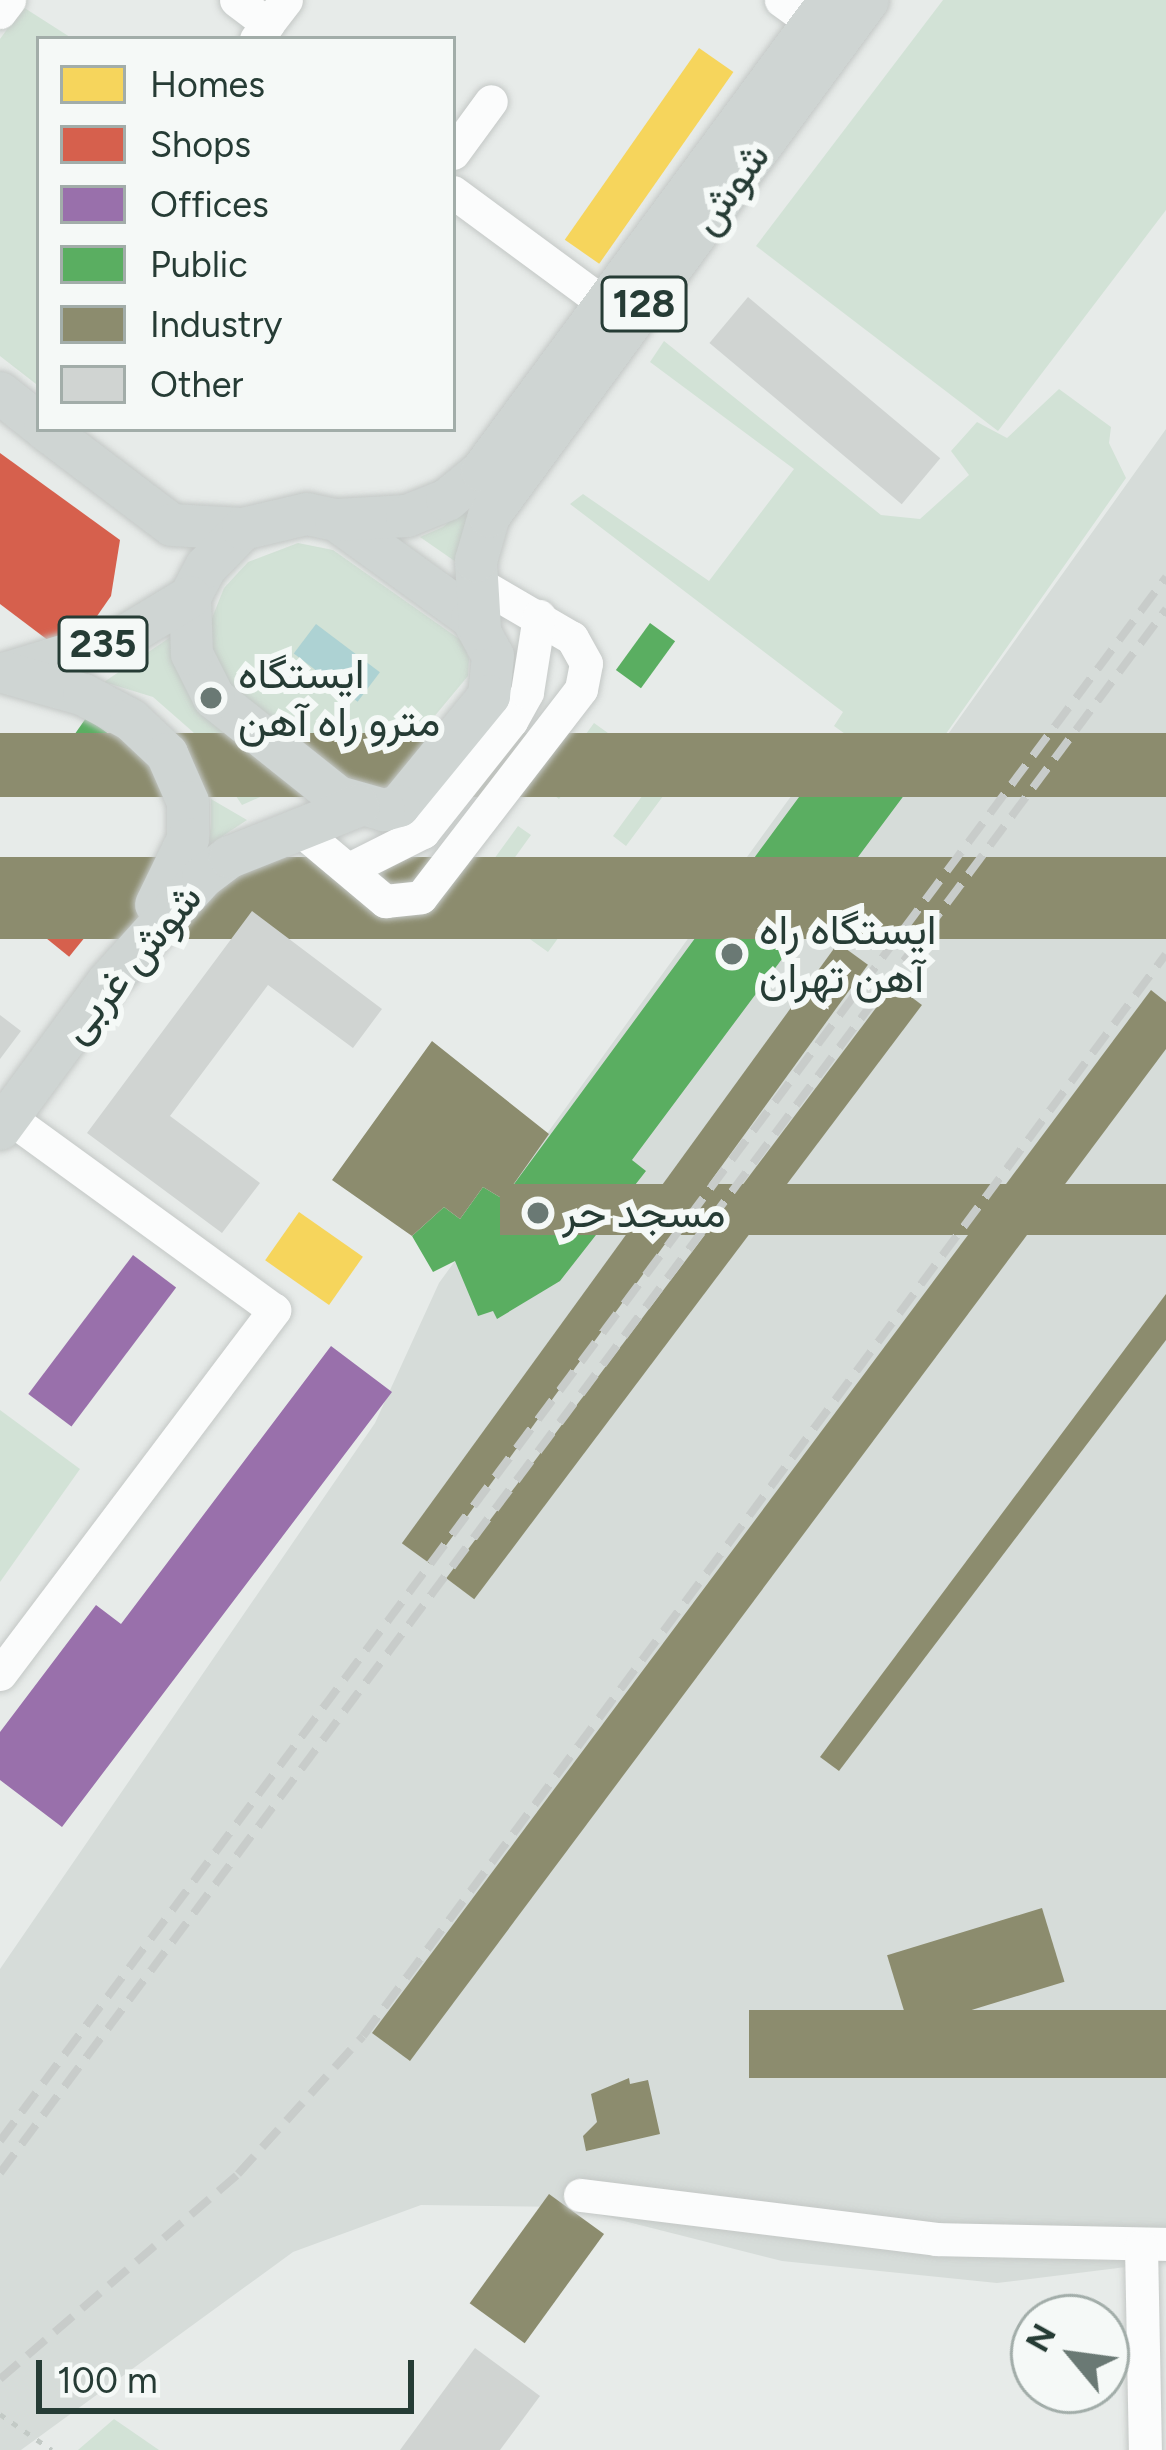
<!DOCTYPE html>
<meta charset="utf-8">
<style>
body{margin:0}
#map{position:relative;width:1166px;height:2450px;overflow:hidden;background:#e7ebe9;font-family:Figtree,Vazirmatn,sans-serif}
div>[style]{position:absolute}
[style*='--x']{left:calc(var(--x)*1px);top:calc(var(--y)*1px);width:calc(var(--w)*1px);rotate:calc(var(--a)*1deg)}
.built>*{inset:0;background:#d6dcd9}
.green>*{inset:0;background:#d2e2d6}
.water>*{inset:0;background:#add2d3;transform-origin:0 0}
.homes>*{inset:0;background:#f6d55c;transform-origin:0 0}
.shops>*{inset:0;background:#d6604d;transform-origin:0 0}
.offices>*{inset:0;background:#9970ab;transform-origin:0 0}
.public>*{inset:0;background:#5aae61;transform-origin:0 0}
.industry>*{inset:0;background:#8c8c6e;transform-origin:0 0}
.building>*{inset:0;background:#d0d4d2;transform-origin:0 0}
.path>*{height:4.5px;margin-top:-2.25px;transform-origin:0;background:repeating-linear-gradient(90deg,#c3cac6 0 6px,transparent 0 15px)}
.roads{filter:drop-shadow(0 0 3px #c4c8c6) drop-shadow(0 0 3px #c4c8c6)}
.minor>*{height:33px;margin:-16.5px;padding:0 16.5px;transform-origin:16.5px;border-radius:16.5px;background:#fbfcfc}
.major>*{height:42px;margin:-21px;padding:0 21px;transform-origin:21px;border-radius:21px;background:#cfd5d3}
.rail>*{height:8px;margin-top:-4px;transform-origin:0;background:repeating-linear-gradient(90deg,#c8ccca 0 24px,transparent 0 36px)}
.dots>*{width:33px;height:33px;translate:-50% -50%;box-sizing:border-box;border:6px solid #f5f9f7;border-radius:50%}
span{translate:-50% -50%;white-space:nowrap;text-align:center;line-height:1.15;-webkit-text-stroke:12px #f5f9f7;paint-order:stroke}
.shield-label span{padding:3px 9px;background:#f5f9f7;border:3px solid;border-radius:9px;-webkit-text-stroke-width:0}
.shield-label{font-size:39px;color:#263c35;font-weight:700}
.street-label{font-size:42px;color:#263c35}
.poi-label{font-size:42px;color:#263c35}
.left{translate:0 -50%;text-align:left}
.legend{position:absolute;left:36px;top:36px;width:420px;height:396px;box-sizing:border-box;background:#f5f9f7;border:3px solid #a2ada9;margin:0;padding:15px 21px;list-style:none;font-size:36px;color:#263c35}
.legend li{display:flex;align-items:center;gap:24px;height:60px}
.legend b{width:60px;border:3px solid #a2ada9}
.north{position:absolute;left:1010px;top:2294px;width:120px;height:120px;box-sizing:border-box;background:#f5f9f7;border:3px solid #a2ada9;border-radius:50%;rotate:299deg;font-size:33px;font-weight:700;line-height:48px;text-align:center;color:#263c35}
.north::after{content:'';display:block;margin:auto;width:42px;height:54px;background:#6a7974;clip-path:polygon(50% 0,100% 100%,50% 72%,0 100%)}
.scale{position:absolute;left:36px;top:2360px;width:378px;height:54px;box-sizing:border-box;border:6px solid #263c35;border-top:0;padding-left:15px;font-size:36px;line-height:42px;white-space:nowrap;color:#263c35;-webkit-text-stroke:9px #f5f9f7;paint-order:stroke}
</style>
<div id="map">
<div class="built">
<div style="clip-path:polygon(1166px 429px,1166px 2262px,997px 2283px,782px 2261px,569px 2207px,421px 2205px,293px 2252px,21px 2450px,0 2450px,0 1969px,375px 1423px,439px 1283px,836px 734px,911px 786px)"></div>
</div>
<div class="green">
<div style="clip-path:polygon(943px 0,1166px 0,1166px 210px,998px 431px,756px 246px)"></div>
<div style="clip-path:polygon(23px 7px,73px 39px,39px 39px,36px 384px,0 356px,0 39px)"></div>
<div style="clip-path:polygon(664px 341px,881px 515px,920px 519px,969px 475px,951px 451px,977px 422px,1007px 438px,1059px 389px,1111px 427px,1109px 443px,1126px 478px,912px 782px,834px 726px,843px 712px,570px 504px,583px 494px,709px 581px,794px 469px,650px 362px)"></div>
<div style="clip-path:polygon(480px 495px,456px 562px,420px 537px,443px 527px)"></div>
<div style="clip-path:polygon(298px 543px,333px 550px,462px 641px,469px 658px,468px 676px,374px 789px,352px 788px,235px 701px,213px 661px,210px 623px,224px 588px,248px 562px)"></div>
<div style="clip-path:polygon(178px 632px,314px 796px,276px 790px,242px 805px,193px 732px,153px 697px,104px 682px)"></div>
<div style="clip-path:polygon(594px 723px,622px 743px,617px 749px,602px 740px,559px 799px,546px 789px)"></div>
<div style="clip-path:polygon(647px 760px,675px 780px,626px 846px,613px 836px,656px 777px,643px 766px)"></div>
<div style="clip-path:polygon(211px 799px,247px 820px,209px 845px,211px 822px)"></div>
<div style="clip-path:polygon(518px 826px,531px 835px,488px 895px,502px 905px,497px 912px,470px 892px)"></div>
<div style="clip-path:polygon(583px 876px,596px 886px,548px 952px,520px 932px,525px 926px,540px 935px)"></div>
<div style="clip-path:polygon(0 1410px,80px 1469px,0 1582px)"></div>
<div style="clip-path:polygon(114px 2419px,159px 2450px,78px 2450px)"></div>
</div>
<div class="water">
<div style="left:316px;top:624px;width:80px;height:37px;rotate:37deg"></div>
</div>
<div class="homes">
<div style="left:699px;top:48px;width:42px;height:234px;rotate:35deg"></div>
<div style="left:299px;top:1212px;width:78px;height:59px;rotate:35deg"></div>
</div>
<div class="shops">
<div style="clip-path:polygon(0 453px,120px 540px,111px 596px,95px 619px,53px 644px,0 604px)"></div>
<div style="left:64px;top:874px;width:56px;height:61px;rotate:39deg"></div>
</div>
<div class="offices">
<div style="left:133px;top:1255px;width:54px;height:174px;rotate:37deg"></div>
<div style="clip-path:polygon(331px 1346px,392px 1392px,62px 1827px,0 1780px,0 1732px,96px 1605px,121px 1624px)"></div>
</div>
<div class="public">
<div style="left:650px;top:623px;width:31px;height:58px;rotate:36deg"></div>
<div style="left:86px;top:718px;width:55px;height:31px;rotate:35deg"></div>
<div style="clip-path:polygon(841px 740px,908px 790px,632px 1160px,646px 1171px,560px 1281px,497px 1319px,493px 1311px,478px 1316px,455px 1261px,433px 1272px,412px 1236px,444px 1207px,460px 1219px,483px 1187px,503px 1199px)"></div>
</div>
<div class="industry">
<div style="left:1166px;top:733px;width:64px;height:1517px;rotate:90deg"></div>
<div style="left:1166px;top:857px;width:82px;height:1417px;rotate:90deg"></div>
<div style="left:838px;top:943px;width:37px;height:742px;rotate:36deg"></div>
<div style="left:894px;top:984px;width:35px;height:744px;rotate:37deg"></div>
<div style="clip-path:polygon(1151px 990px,1166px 1002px,1166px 1049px,410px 2061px,372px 2033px)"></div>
<div style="clip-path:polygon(432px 1041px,549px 1134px,503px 1199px,483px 1187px,460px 1219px,444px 1207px,412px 1236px,332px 1180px)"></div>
<div style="left:1166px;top:1184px;width:51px;height:666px;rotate:90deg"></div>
<div style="clip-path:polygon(1166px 1294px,1166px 1340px,839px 1771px,820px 1757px)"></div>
<div style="left:1042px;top:1908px;width:77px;height:162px;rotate:73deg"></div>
<div style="left:1166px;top:2010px;width:68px;height:417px;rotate:90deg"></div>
<div style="clip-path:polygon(629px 2078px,630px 2084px,648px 2080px,660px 2134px,586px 2151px,583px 2136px,597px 2122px,591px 2094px)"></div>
<div style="left:549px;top:2194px;width:68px;height:135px;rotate:36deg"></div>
</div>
<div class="building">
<div style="left:748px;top:297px;width:251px;height:60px;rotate:40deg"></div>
<div style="clip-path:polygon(252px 911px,382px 1009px,353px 1048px,268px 985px,170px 1116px,260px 1183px,222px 1233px,87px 1133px)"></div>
<div style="clip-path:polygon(0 1015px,21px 1031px,0 1059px)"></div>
<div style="clip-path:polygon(475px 2348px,540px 2396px,500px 2450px,400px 2450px)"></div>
</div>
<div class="path">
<div style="--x:0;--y:2414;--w:63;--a:34.7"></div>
</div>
<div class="roads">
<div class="minor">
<div style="--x:236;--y:0;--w:40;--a:37"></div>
<div style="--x:781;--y:0;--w:39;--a:36"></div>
<div style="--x:0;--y:12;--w:15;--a:-53"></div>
<div style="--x:256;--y:39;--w:49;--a:-52.4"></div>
<div style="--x:453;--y:153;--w:64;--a:-53.8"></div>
<div style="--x:453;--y:192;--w:190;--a:36.4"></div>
<div style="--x:298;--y:828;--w:114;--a:40"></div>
<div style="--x:385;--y:901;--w:36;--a:-6"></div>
<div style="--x:421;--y:897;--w:262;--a:-52.4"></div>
<div style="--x:581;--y:689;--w:26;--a:-79"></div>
<div style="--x:586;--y:663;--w:29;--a:-119"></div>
<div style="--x:572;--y:638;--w:111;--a:-149.7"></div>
<div style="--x:357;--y:865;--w:74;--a:-26.6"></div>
<div style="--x:423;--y:832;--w:142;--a:-51.6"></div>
<div style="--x:511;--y:721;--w:33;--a:-61"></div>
<div style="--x:527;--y:692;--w:77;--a:-81"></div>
<div style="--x:0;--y:1674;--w:456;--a:-53"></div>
<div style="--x:274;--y:1310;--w:329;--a:-144"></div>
<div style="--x:580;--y:2195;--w:359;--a:7"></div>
<div style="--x:936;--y:2239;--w:230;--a:1.2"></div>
<div style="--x:1141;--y:2246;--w:204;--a:88.9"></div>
</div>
<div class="major">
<div style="--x:0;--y:393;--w:50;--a:38.5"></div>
<div style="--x:45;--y:429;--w:159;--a:37.1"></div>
<div style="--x:172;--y:525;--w:71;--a:3.2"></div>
<div style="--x:307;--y:514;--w:30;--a:12"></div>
<div style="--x:336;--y:520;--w:168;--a:35.8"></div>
<div style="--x:472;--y:618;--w:43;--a:61.1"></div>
<div style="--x:493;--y:656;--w:40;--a:95.7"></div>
<div style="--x:489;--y:696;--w:142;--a:129.3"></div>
<div style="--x:399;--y:806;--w:16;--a:165"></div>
<div style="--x:384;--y:810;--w:48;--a:-164.2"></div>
<div style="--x:338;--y:797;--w:159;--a:-141.4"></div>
<div style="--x:214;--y:698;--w:49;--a:-116.6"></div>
<div style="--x:192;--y:654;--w:57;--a:-92"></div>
<div style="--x:190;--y:597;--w:34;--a:-62"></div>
<div style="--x:206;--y:567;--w:53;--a:-45.8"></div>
<div style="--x:243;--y:529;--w:66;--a:-13.2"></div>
<div style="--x:336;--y:520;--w:71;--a:-3.2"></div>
<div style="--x:407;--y:516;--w:43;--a:-21.8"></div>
<div style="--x:447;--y:500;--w:45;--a:-39.6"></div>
<div style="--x:482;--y:471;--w:586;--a:-53.54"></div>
<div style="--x:480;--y:629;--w:68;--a:-93.4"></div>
<div style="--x:476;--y:561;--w:47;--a:-73.9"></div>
<div style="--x:489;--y:516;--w:640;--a:-53.7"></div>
<div style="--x:10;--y:672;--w:117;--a:-16.9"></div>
<div style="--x:122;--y:638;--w:79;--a:-31.1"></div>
<div style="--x:7;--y:673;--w:80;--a:15.9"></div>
<div style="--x:84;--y:695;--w:53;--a:28"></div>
<div style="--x:131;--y:720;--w:50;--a:43.4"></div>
<div style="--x:167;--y:754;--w:52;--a:66.4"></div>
<div style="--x:188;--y:802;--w:37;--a:90"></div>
<div style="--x:188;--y:839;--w:73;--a:115.9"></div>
<div style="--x:0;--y:1129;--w:182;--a:-53.7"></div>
<div style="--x:108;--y:982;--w:142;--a:-47.9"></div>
<div style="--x:203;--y:877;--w:34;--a:-37"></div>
<div style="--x:230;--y:857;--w:138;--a:-21.7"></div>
</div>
</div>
<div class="rail">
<div style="--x:0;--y:2141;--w:1951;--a:-53.29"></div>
<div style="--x:0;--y:2173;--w:1951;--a:-53.29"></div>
<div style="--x:0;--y:2379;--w:314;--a:-40.7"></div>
<div style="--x:238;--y:2174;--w:186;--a:-47.8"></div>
<div style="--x:363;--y:2036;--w:1347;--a:-53.42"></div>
</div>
<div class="dots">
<div style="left:211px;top:698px;background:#6a7974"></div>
<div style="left:732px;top:954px;background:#6a7974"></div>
<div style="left:538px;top:1213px;background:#6a7974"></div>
</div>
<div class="shield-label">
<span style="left:644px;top:304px">128</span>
<span style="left:103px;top:644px">235</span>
</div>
<div class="street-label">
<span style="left:730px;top:188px;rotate:-54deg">شوش</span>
<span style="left:131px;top:963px;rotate:-50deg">شوش غربی</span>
</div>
<div class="poi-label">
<span class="left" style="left:238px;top:698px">ایستگاه<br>مترو راه آهن</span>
<span class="left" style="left:759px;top:954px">ایستگاه راه<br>آهن تهران</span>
<span class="left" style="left:562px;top:1213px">مسجد حر</span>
</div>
<ul class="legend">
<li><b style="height:33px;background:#f6d55c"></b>Homes</li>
<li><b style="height:33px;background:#d6604d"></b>Shops</li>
<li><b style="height:33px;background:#9970ab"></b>Offices</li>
<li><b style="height:33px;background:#5aae61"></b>Public</li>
<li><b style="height:33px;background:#8c8c6e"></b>Industry</li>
<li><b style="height:33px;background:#d0d4d2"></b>Other</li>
</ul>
<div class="north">N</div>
<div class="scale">100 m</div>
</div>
